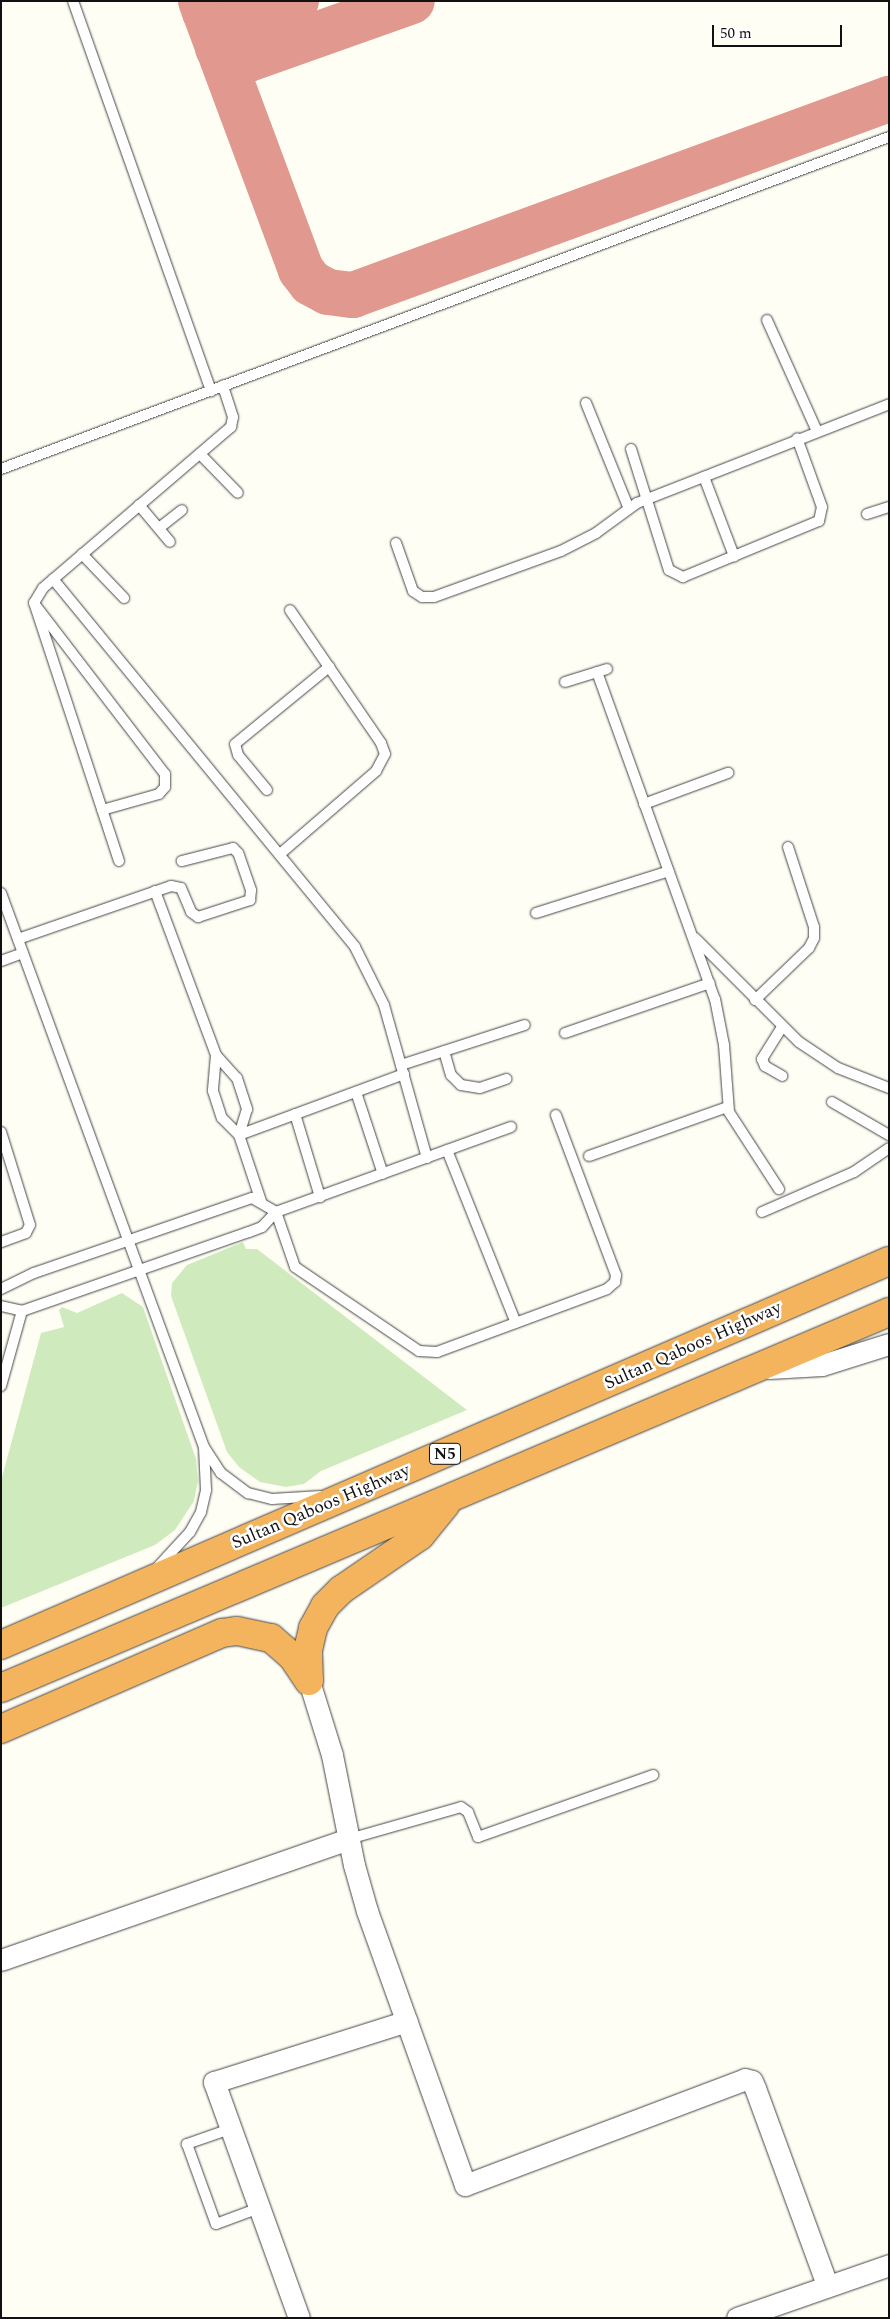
<!DOCTYPE html>
<style>
body{margin:0}
#map{position:relative;width:890px;height:2319px;overflow:hidden;background:#fffef5;font-family:Spectral,serif}
div>[style]{position:absolute}
[style*='--x']{left:calc(var(--x)*1px);top:calc(var(--y)*1px);width:calc(var(--w)*1px);rotate:calc(var(--a)*1deg)}
.green>*{inset:0;background:#cfebbd}
.taxiway>*{height:46px;margin:-23px;padding:0 23px;transform-origin:23px;border-radius:23px;background:#e1988e}
.roads{filter:drop-shadow(0 0 1px #444) drop-shadow(0 0 1px #444)}
.lane>*{height:10px;margin:-5px;padding:0 5px;transform-origin:5px;border-radius:5px;background:#fff}
.street>*{height:21px;margin:-10.5px;padding:0 10.5px;transform-origin:10.5px;border-radius:10.5px;background:#fff}
.highway>*{height:28px;margin:-14px;padding:0 14px;transform-origin:14px;border-radius:14px;background:#f4b45e}
span{translate:-50% -50%;white-space:nowrap;text-align:center;line-height:1.15;-webkit-text-stroke:5px #fff;paint-order:stroke}
.shield-label span{padding:1px 4px;background:#fff;border:1px solid;border-radius:4px;-webkit-text-stroke-width:0}
.shield-label{font-size:16px;color:#111;font-weight:700}
.street-label{font-size:18px;color:#111}
.frame{position:absolute;inset:0;border:2px solid #111;pointer-events:none}
.scale{position:absolute;left:712px;top:25px;width:130px;height:22px;box-sizing:border-box;border:2px solid #111;border-top:0;padding-left:6px;font-size:15px;line-height:18px;white-space:nowrap;color:#111;-webkit-text-stroke:4px #fff;paint-order:stroke}
</style>
<div id="map">
<div class="green">
<div style="clip-path:polygon(243px 1242px,246px 1249px,257px 1249px,467px 1410px,321px 1471px,304px 1484px,286px 1487px,260px 1482px,239px 1467px,227px 1452px,171px 1296px,172px 1283px,187px 1265px)"></div>
<div style="clip-path:polygon(122px 1293px,143px 1307px,196px 1459px,198px 1481px,194px 1501px,175px 1530px,155px 1545px,1px 1608px,1px 1481px,41px 1333px,64px 1327px,59px 1310px,62px 1307px,77px 1313px)"></div>
</div>
<div class="taxiway">
<div style="--x:201;--y:1;--w:287;--a:69.6"></div>
<div style="--x:301;--y:270;--w:16;--a:52"></div>
<div style="--x:311;--y:283;--w:19;--a:28"></div>
<div style="--x:328;--y:292;--w:25;--a:7"></div>
<div style="--x:353;--y:295;--w:571;--a:-20.09"></div>
<div style="--x:205;--y:12;--w:30;--a:24"></div>
<div style="--x:232;--y:24;--w:68;--a:-19.8"></div>
<div style="--x:218;--y:48;--w:19;--a:32"></div>
<div style="--x:234;--y:58;--w:12;--a:9"></div>
<div style="--x:246;--y:60;--w:176;--a:-19.6"></div>
</div>
<div class="roads">
<div class="lane">
<div style="--x:73;--y:1;--w:414;--a:70.5"></div>
<div style="--x:767;--y:320;--w:122;--a:65.8"></div>
<div style="--x:586;--y:403;--w:114;--a:67.9"></div>
<div style="--x:631;--y:449;--w:127;--a:72.6"></div>
<div style="--x:669;--y:570;--w:16;--a:27"></div>
<div style="--x:683;--y:577;--w:147;--a:-22.4"></div>
<div style="--x:819;--y:521;--w:14;--a:-78"></div>
<div style="--x:822;--y:507;--w:73;--a:-109.9"></div>
<div style="--x:200;--y:454;--w:54;--a:45.7"></div>
<div style="--x:1;--y:469;--w:948;--a:-20.5"></div>
<div style="--x:704;--y:477;--w:85;--a:69.2"></div>
<div style="--x:139;--y:505;--w:48;--a:50"></div>
<div style="--x:867;--y:514;--w:23;--a:-18"></div>
<div style="--x:159;--y:528;--w:29;--a:-38"></div>
<div style="--x:396;--y:543;--w:51;--a:70.5"></div>
<div style="--x:413;--y:591;--w:11;--a:34"></div>
<div style="--x:422;--y:597;--w:12;--a:0"></div>
<div style="--x:434;--y:597;--w:135;--a:-19.9"></div>
<div style="--x:561;--y:551;--w:39;--a:-27"></div>
<div style="--x:596;--y:533;--w:51;--a:-36.2"></div>
<div style="--x:637;--y:503;--w:271;--a:-21.4"></div>
<div style="--x:82;--y:554;--w:61;--a:46.3"></div>
<div style="--x:53;--y:579;--w:476;--a:50.6"></div>
<div style="--x:355;--y:947;--w:65;--a:63.4"></div>
<div style="--x:384;--y:1005;--w:159;--a:74.3"></div>
<div style="--x:36;--y:606;--w:212;--a:52.5"></div>
<div style="--x:165;--y:774;--w:13;--a:90"></div>
<div style="--x:165;--y:787;--w:9;--a:131"></div>
<div style="--x:159;--y:794;--w:59;--a:164.3"></div>
<div style="--x:597;--y:672;--w:348;--a:70.2"></div>
<div style="--x:715;--y:999;--w:47;--a:78.9"></div>
<div style="--x:724;--y:1045;--w:67;--a:85.7"></div>
<div style="--x:729;--y:1112;--w:92;--a:57"></div>
<div style="--x:565;--y:682;--w:44;--a:-17.2"></div>
<div style="--x:267;--y:790;--w:45;--a:-129.6"></div>
<div style="--x:238;--y:755;--w:11;--a:-105"></div>
<div style="--x:235;--y:744;--w:122;--a:-39.3"></div>
<div style="--x:644;--y:804;--w:90;--a:-20.3"></div>
<div style="--x:280;--y:854;--w:127;--a:-40.8"></div>
<div style="--x:376;--y:771;--w:19;--a:-62"></div>
<div style="--x:385;--y:754;--w:12;--a:-110"></div>
<div style="--x:381;--y:743;--w:161;--a:-124.4"></div>
<div style="--x:119;--y:861;--w:272;--a:-108.2"></div>
<div style="--x:34;--y:603;--w:17;--a:-59"></div>
<div style="--x:43;--y:588;--w:248;--a:-40.6"></div>
<div style="--x:231;--y:427;--w:10;--a:-79"></div>
<div style="--x:233;--y:417;--w:33;--a:-108"></div>
<div style="--x:155;--y:891;--w:175;--a:69.6"></div>
<div style="--x:216;--y:1055;--w:31;--a:48"></div>
<div style="--x:237;--y:1078;--w:33;--a:72"></div>
<div style="--x:247;--y:1109;--w:27;--a:107"></div>
<div style="--x:1;--y:893;--w:590;--a:69.88"></div>
<div style="--x:204;--y:1447;--w:31;--a:57"></div>
<div style="--x:221;--y:1473;--w:34;--a:37"></div>
<div style="--x:248;--y:1493;--w:25;--a:14"></div>
<div style="--x:272;--y:1499;--w:49;--a:-3.5"></div>
<div style="--x:536;--y:913;--w:139;--a:-17.5"></div>
<div style="--x:695;--y:938;--w:147;--a:45"></div>
<div style="--x:799;--y:1042;--w:47;--a:33.7"></div>
<div style="--x:838;--y:1068;--w:55;--a:21.4"></div>
<div style="--x:18;--y:939;--w:162;--a:-19.1"></div>
<div style="--x:171;--y:886;--w:10;--a:11"></div>
<div style="--x:181;--y:888;--w:26;--a:67"></div>
<div style="--x:191;--y:912;--w:9;--a:36"></div>
<div style="--x:198;--y:917;--w:55;--a:-18.1"></div>
<div style="--x:250;--y:900;--w:10;--a:-84"></div>
<div style="--x:251;--y:890;--w:39;--a:-109"></div>
<div style="--x:238;--y:853;--w:7;--a:-135"></div>
<div style="--x:233;--y:848;--w:53;--a:165.7"></div>
<div style="--x:1;--y:961;--w:23;--a:-20"></div>
<div style="--x:755;--y:1000;--w:75;--a:-43.9"></div>
<div style="--x:809;--y:948;--w:11;--a:-63"></div>
<div style="--x:814;--y:938;--w:11;--a:-90"></div>
<div style="--x:814;--y:927;--w:84;--a:-108"></div>
<div style="--x:782;--y:1027;--w:38;--a:122"></div>
<div style="--x:762;--y:1059;--w:8;--a:67"></div>
<div style="--x:765;--y:1066;--w:20;--a:30"></div>
<div style="--x:565;--y:1033;--w:153;--a:-19"></div>
<div style="--x:444;--y:1051;--w:25;--a:74"></div>
<div style="--x:451;--y:1075;--w:14;--a:45"></div>
<div style="--x:461;--y:1085;--w:19;--a:9"></div>
<div style="--x:480;--y:1088;--w:28;--a:-19"></div>
<div style="--x:216;--y:1055;--w:36;--a:95"></div>
<div style="--x:213;--y:1091;--w:28;--a:72"></div>
<div style="--x:222;--y:1118;--w:24;--a:45"></div>
<div style="--x:239;--y:1135;--w:70;--a:71.6"></div>
<div style="--x:401;--y:1065;--w:130;--a:-17.9"></div>
<div style="--x:356;--y:1092;--w:86;--a:71.8"></div>
<div style="--x:832;--y:1102;--w:66;--a:30.1"></div>
<div style="--x:295;--y:1114;--w:87;--a:73.2"></div>
<div style="--x:1;--y:1132;--w:97;--a:72.7"></div>
<div style="--x:30;--y:1225;--w:9;--a:117"></div>
<div style="--x:26;--y:1233;--w:27;--a:160"></div>
<div style="--x:239;--y:1135;--w:176;--a:-20.3"></div>
<div style="--x:447;--y:1150;--w:186;--a:68.3"></div>
<div style="--x:589;--y:1156;--w:146;--a:-19.5"></div>
<div style="--x:762;--y:1212;--w:100;--a:-23.5"></div>
<div style="--x:854;--y:1172;--w:42;--a:-34.4"></div>
<div style="--x:1;--y:1289;--w:37;--a:-26"></div>
<div style="--x:34;--y:1273;--w:231;--a:-19"></div>
<div style="--x:252;--y:1198;--w:28;--a:30"></div>
<div style="--x:276;--y:1212;--w:58;--a:70.9"></div>
<div style="--x:295;--y:1267;--w:150;--a:34.1"></div>
<div style="--x:419;--y:1351;--w:18;--a:3"></div>
<div style="--x:437;--y:1352;--w:181;--a:-20.3"></div>
<div style="--x:607;--y:1289;--w:11;--a:-41"></div>
<div style="--x:615;--y:1282;--w:7;--a:-82"></div>
<div style="--x:616;--y:1275;--w:171;--a:-110.6"></div>
<div style="--x:1;--y:1306;--w:22;--a:13"></div>
<div style="--x:22;--y:1311;--w:240;--a:-19.2"></div>
<div style="--x:249;--y:1232;--w:14;--a:-21"></div>
<div style="--x:262;--y:1227;--w:21;--a:-47"></div>
<div style="--x:276;--y:1212;--w:250;--a:-19.9"></div>
<div style="--x:1;--y:1386;--w:78;--a:-74.4"></div>
<div style="--x:156;--y:1569;--w:50;--a:-47.4"></div>
<div style="--x:190;--y:1532;--w:23;--a:-61"></div>
<div style="--x:201;--y:1512;--w:23;--a:-77"></div>
<div style="--x:206;--y:1490;--w:42;--a:-92.7"></div>
<div style="--x:349;--y:1839;--w:116;--a:-15.9"></div>
<div style="--x:461;--y:1807;--w:9;--a:36"></div>
<div style="--x:468;--y:1812;--w:27;--a:68"></div>
<div style="--x:478;--y:1837;--w:186;--a:-19.5"></div>
<div style="--x:230;--y:2129;--w:46;--a:160.8"></div>
<div style="--x:187;--y:2144;--w:85;--a:70.1"></div>
<div style="--x:216;--y:2224;--w:46;--a:-20.4"></div>
</div>
<div class="street">
<div style="--x:769;--y:1368;--w:53;--a:-3.2"></div>
<div style="--x:822;--y:1365;--w:70;--a:-17.4"></div>
<div style="--x:309;--y:1681;--w:77;--a:72.7"></div>
<div style="--x:332;--y:1755;--w:112;--a:78.7"></div>
<div style="--x:354;--y:1865;--w:48;--a:74.2"></div>
<div style="--x:367;--y:1911;--w:291;--a:70.3"></div>
<div style="--x:465;--y:2185;--w:299;--a:-20.7"></div>
<div style="--x:745;--y:2079;--w:7;--a:16"></div>
<div style="--x:752;--y:2081;--w:8;--a:67"></div>
<div style="--x:755;--y:2088;--w:210;--a:69.9"></div>
<div style="--x:1;--y:1960;--w:368;--a:-19.2"></div>
<div style="--x:299;--y:2318;--w:251;--a:-109.8"></div>
<div style="--x:214;--y:2082;--w:202;--a:-17.5"></div>
<div style="--x:737;--y:2318;--w:161;--a:-19.2"></div>
</div>
<div class="highway">
<div style="--x:1;--y:1645;--w:967;--a:-23.39"></div>
<div style="--x:309;--y:1681;--w:31;--a:-92"></div>
<div style="--x:308;--y:1650;--w:23;--a:-77"></div>
<div style="--x:313;--y:1628;--w:25;--a:-61"></div>
<div style="--x:325;--y:1606;--w:23;--a:-45"></div>
<div style="--x:341;--y:1590;--w:96;--a:-34.4"></div>
<div style="--x:420;--y:1536;--w:41;--a:-50.9"></div>
<div style="--x:1;--y:1688;--w:964;--a:-22.95"></div>
<div style="--x:1;--y:1729;--w:241;--a:-23.5"></div>
<div style="--x:222;--y:1633;--w:15;--a:-8"></div>
<div style="--x:237;--y:1631;--w:35;--a:12"></div>
<div style="--x:271;--y:1638;--w:28;--a:41"></div>
<div style="--x:292;--y:1656;--w:30;--a:56"></div>
</div>
</div>
<div class="shield-label">
<span style="left:445px;top:1454px">N5</span>
</div>
<div class="street-label">
<span style="left:693px;top:1346px;rotate:-24deg">Sultan Qaboos Highway</span>
<span style="left:321px;top:1507px;rotate:-23deg">Sultan Qaboos Highway</span>
</div>
<div class="frame"></div>
<div class="scale">50 m</div>
</div>
